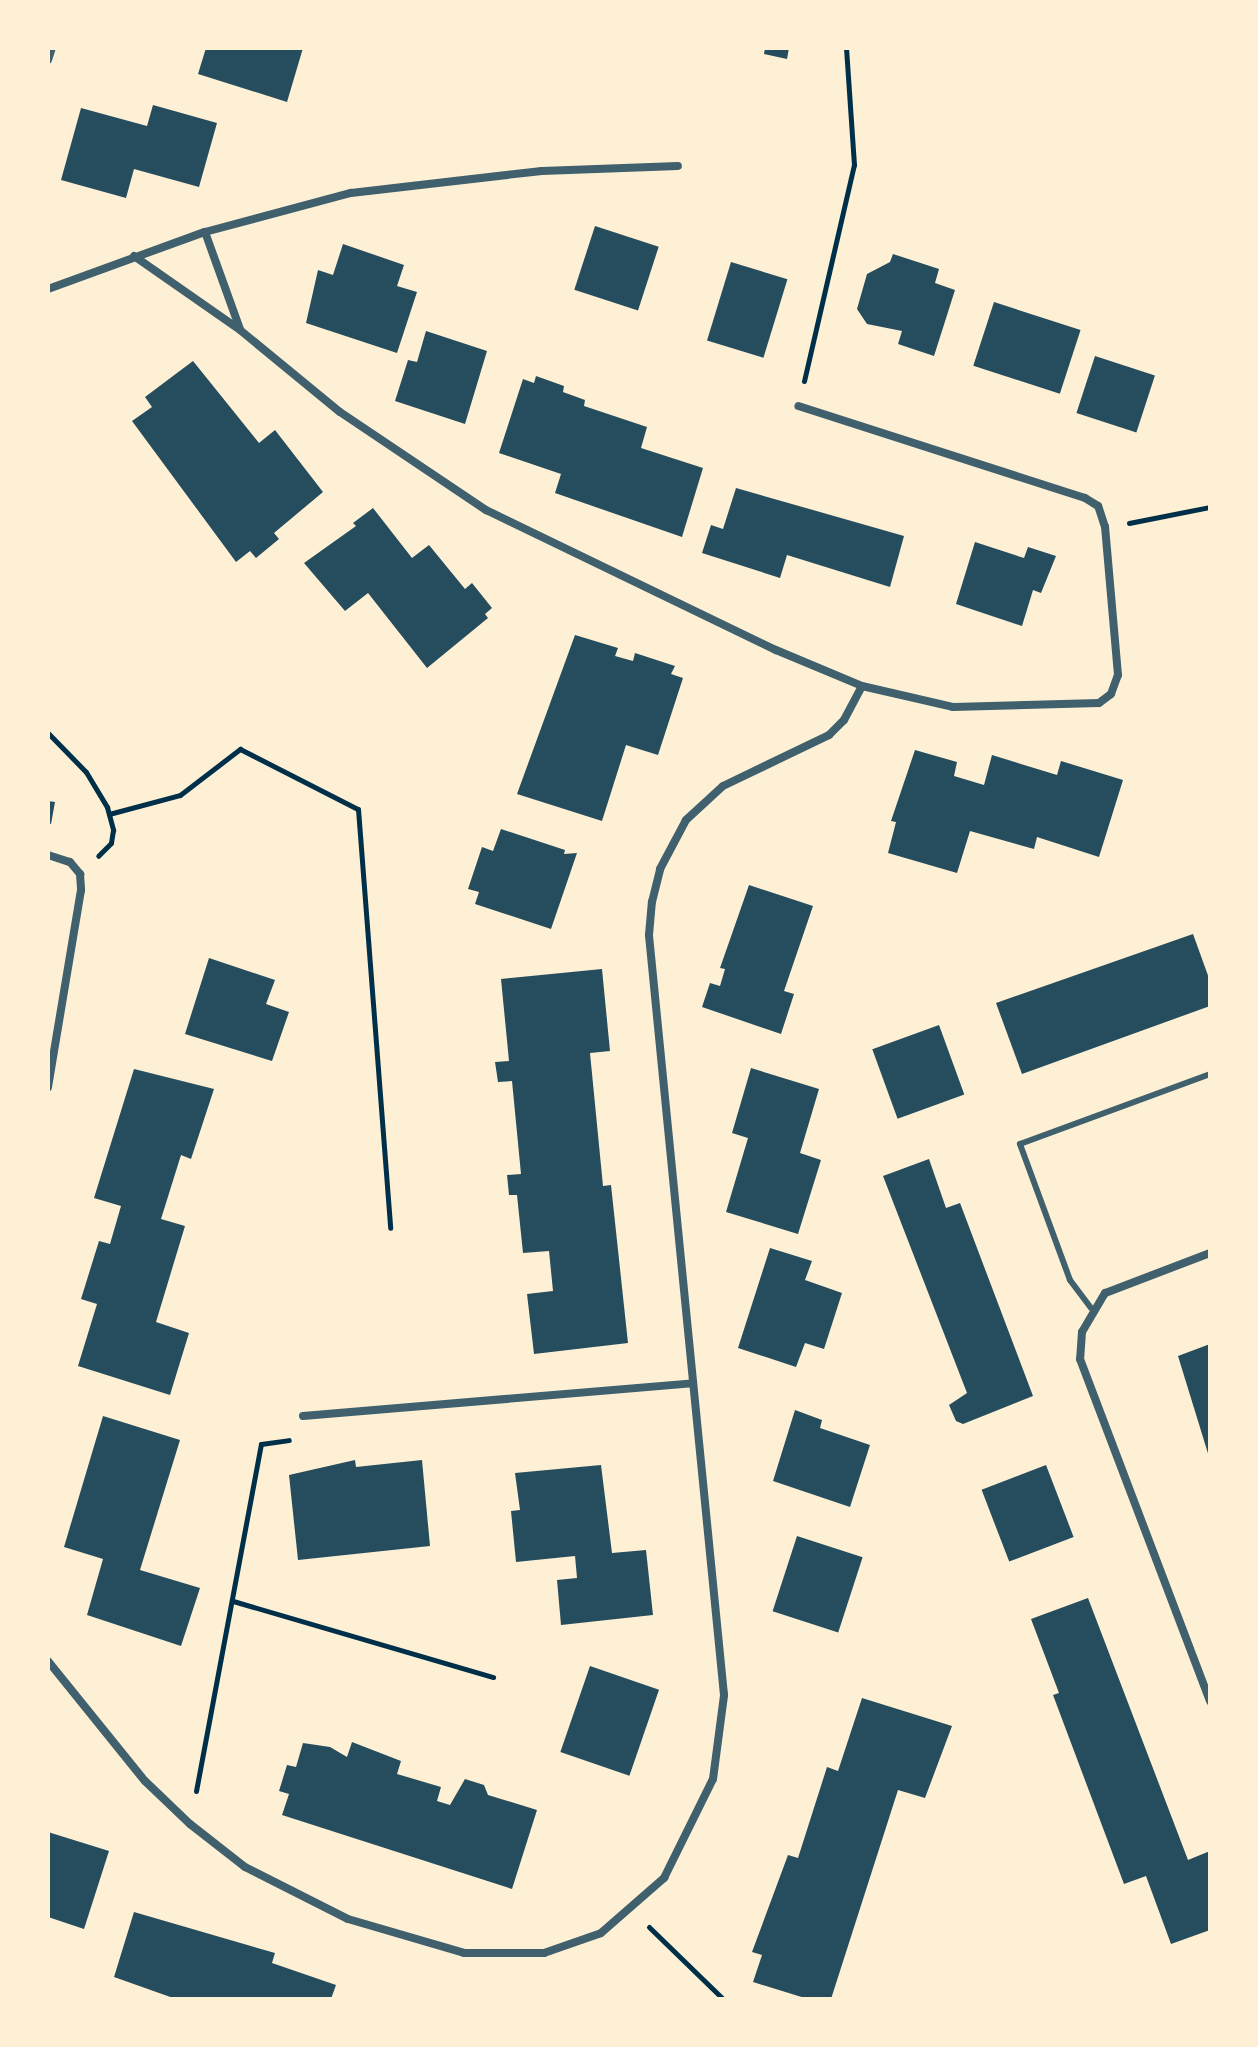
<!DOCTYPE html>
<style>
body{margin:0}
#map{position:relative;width:1258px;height:2047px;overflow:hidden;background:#fdf0d5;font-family:Merriweather,serif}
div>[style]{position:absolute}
.building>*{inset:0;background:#264d5e;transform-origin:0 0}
.path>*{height:5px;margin:-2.5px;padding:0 2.5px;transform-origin:2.5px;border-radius:2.5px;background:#003049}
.service>*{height:6px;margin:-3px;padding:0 3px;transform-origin:3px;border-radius:3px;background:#3f606c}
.minor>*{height:8px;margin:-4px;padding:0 4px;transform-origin:4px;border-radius:4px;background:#3f606c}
span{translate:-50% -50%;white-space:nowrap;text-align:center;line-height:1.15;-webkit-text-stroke:6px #fdf0d5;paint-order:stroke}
.frame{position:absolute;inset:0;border:50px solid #fdf0d5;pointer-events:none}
</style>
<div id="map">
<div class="building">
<div style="clip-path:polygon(206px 48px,303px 48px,287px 102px,198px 74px)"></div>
<div style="clip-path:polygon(765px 48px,789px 48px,787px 59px,764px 54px)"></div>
<div style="clip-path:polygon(153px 105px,217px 123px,199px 187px,134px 169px,126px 198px,61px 180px,81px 108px,147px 126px)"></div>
<div style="left:595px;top:226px;width:67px;height:67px;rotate:18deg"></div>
<div style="clip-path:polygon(343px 244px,404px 265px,397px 286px,417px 292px,397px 353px,306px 323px,318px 270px,333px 275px)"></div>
<div style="clip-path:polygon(893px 254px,939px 269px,935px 283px,955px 290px,934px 356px,898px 344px,902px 331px,867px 324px,857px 309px,867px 274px,890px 262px)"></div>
<div style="left:731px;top:262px;width:59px;height:82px;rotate:17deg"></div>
<div style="left:994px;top:302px;width:91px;height:67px;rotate:18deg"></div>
<div style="clip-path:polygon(426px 331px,487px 351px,465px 424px,395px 401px,408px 360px,417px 362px)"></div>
<div style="left:1095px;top:356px;width:63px;height:60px;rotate:18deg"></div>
<div style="clip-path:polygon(193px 361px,259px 443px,275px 430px,323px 492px,274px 533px,279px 539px,256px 558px,250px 551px,236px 562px,132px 421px,152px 407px,145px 397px)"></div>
<div style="clip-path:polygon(536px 376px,564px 386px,563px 392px,585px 400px,584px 406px,647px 427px,641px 448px,703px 468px,682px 537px,555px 493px,561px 474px,499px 453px,523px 379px,534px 383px)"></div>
<div style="clip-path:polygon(736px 488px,904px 536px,890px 587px,787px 555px,780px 578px,702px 553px,711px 525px,723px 529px)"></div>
<div style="clip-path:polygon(373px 508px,412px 558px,429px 545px,465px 589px,472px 583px,492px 608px,485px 614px,488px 618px,427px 668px,368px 593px,345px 611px,304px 563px,356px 526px,353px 523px)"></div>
<div style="clip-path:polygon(975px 542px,1024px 558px,1028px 547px,1056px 556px,1041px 593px,1033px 590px,1022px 626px,956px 604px)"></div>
<div style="clip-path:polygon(575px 635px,618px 648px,615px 656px,633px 661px,635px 653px,675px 666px,671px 674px,683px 678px,658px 755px,626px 745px,602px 821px,517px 794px)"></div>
<div style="clip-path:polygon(915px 750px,957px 762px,954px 776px,984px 785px,992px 755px,1057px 775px,1061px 761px,1123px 780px,1099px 857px,1037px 837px,1034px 849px,970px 831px,957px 873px,888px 853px,896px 822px,891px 821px)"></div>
<div style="clip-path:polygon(48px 801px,55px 802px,51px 824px,48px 823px)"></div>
<div style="clip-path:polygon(501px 829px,565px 850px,564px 854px,577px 853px,551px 929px,475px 904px,479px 892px,468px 889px,482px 847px,493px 851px)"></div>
<div style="clip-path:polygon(749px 885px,813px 906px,784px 991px,794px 994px,781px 1034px,702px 1007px,710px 983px,720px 986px,725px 969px,720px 968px)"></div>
<div style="clip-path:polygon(1193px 934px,1210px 981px,1210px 1006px,1022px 1074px,996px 1003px)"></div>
<div style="clip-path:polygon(209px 958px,275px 980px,266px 1004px,289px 1012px,272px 1061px,185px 1034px)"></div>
<div style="clip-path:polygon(602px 969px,610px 1051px,590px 1053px,603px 1186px,611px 1185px,628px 1343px,534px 1354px,527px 1294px,553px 1291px,549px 1251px,523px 1253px,517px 1195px,509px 1195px,507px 1175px,521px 1174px,512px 1081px,498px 1082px,495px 1062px,509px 1061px,501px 979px)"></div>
<div style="left:939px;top:1025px;width:74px;height:71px;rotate:70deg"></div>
<div style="clip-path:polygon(751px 1068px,819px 1089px,800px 1153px,821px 1160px,798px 1234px,726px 1212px,748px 1138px,732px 1133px)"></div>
<div style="clip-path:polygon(134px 1069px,214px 1089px,191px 1159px,181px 1155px,161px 1219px,185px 1226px,156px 1322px,189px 1333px,170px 1395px,78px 1366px,97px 1304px,81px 1299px,99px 1241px,110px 1244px,121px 1206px,94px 1198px)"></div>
<div style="clip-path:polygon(929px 1159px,946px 1208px,960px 1203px,1033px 1396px,963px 1424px,956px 1421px,949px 1405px,967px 1393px,883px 1176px)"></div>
<div style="clip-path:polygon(770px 1248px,812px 1261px,805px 1280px,842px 1293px,824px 1349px,805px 1343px,796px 1367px,738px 1348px)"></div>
<div style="clip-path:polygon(1210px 1344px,1210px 1460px,1178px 1356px)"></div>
<div style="clip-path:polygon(795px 1410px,822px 1420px,820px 1428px,870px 1445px,850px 1507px,773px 1481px)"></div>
<div style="clip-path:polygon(103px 1416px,180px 1440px,140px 1570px,200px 1588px,181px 1646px,87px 1615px,103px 1559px,64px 1547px)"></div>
<div style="clip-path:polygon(355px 1460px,356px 1467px,422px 1460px,430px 1546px,298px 1560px,289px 1475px)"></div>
<div style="clip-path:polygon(601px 1465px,612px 1553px,646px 1550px,653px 1615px,561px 1625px,557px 1580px,577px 1578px,575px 1556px,516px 1562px,511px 1511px,520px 1510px,515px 1473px)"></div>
<div style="left:1046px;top:1465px;width:77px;height:69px;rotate:69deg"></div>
<div style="left:797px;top:1536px;width:69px;height:79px;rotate:18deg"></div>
<div style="clip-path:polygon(1088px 1598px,1188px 1860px,1210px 1851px,1210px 1930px,1171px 1944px,1146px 1876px,1124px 1884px,1053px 1695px,1059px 1693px,1031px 1619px)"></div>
<div style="left:590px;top:1666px;width:73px;height:91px;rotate:19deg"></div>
<div style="clip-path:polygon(862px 1698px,952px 1726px,925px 1798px,898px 1790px,831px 1999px,808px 1999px,753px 1982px,762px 1955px,752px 1952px,788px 1855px,798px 1858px,827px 1767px,838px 1771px)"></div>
<div style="clip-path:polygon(352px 1742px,401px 1761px,397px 1774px,441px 1787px,437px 1801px,450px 1805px,465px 1779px,484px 1785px,488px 1795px,537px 1810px,512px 1889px,282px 1815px,289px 1794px,279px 1791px,287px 1765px,296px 1767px,303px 1743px,330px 1747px,347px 1757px)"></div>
<div style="clip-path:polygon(48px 1832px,109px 1851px,84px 1929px,48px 1917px)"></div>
<div style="clip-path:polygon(134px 1912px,275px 1953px,272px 1963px,336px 1985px,331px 1999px,176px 1999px,114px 1977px)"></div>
</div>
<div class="path">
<div style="left:804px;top:381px;width:222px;rotate:-77deg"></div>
<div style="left:854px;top:165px;width:117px;rotate:-93.9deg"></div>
<div style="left:1129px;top:523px;width:83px;rotate:-11.2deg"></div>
<div style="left:48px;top:733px;width:54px;rotate:45.7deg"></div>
<div style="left:86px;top:772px;width:41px;rotate:59deg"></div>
<div style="left:107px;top:807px;width:24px;rotate:75deg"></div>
<div style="left:113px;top:830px;width:13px;rotate:99deg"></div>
<div style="left:111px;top:843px;width:18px;rotate:135deg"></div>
<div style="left:109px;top:814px;width:73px;rotate:-15deg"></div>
<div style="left:180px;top:795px;width:76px;rotate:-37.5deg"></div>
<div style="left:240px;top:749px;width:132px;rotate:27deg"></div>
<div style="left:358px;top:809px;width:420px;rotate:85.6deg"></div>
<div style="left:233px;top:1601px;width:271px;rotate:16.3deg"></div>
<div style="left:196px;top:1791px;width:353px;rotate:-79.4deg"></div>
<div style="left:261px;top:1444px;width:28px;rotate:-8deg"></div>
<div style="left:649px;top:1927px;width:103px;rotate:44.2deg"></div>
</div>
<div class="service">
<div style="left:1091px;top:1308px;width:35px;rotate:-127deg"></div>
<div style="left:1070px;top:1280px;width:145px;rotate:-110.2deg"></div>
<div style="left:1020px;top:1144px;width:202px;rotate:-20.2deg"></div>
</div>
<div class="minor">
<div style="left:48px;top:60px;width:13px;rotate:-72deg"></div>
<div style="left:205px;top:232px;width:103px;rotate:70.2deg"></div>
<div style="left:134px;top:256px;width:129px;rotate:34.9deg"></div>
<div style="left:240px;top:330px;width:129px;rotate:39.4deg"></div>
<div style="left:340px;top:412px;width:176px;rotate:33.9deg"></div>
<div style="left:486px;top:510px;width:322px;rotate:25.8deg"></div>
<div style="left:776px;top:650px;width:93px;rotate:22.7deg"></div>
<div style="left:862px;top:686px;width:93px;rotate:13deg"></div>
<div style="left:953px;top:707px;width:146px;rotate:-1.6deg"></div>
<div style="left:1099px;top:703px;width:15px;rotate:-37deg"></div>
<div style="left:1111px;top:694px;width:20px;rotate:-70deg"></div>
<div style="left:1118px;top:675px;width:149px;rotate:-95deg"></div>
<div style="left:1105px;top:527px;width:22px;rotate:-108deg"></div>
<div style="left:1098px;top:506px;width:15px;rotate:-148deg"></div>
<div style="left:1085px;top:498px;width:301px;rotate:-162.2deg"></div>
<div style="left:48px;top:289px;width:167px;rotate:-20deg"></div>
<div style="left:205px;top:232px;width:151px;rotate:-15deg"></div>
<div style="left:351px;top:193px;width:192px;rotate:-6.6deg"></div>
<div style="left:542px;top:171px;width:136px;rotate:-2.1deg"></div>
<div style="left:48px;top:855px;width:23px;rotate:18deg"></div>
<div style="left:70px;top:862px;width:16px;rotate:50deg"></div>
<div style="left:80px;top:874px;width:16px;rotate:86deg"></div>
<div style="left:81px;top:890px;width:200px;rotate:99.5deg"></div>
<div style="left:1210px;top:1253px;width:112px;rotate:159.1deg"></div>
<div style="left:1105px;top:1293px;width:45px;rotate:120.5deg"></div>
<div style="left:1082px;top:1332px;width:27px;rotate:94deg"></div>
<div style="left:1080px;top:1359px;width:366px;rotate:69.2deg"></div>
<div style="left:303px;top:1416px;width:390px;rotate:-4.8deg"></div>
<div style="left:48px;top:1661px;width:154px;rotate:51.1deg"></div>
<div style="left:145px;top:1781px;width:62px;rotate:43.7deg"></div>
<div style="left:190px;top:1824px;width:70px;rotate:38deg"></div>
<div style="left:245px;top:1867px;width:115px;rotate:26.8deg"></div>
<div style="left:348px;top:1919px;width:121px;rotate:16.3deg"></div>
<div style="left:464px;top:1953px;width:80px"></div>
<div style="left:544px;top:1953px;width:60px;rotate:-19.3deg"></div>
<div style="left:601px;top:1933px;width:84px;rotate:-41.1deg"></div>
<div style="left:664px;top:1878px;width:110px;rotate:-63.7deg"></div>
<div style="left:713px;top:1779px;width:85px;rotate:-82.5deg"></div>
<div style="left:724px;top:1695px;width:764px;rotate:-95.64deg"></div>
<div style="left:649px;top:935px;width:33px;rotate:-85deg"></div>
<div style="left:652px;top:902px;width:34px;rotate:-76deg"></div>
<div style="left:660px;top:869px;width:55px;rotate:-62deg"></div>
<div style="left:686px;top:820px;width:50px;rotate:-42.6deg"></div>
<div style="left:723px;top:786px;width:118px;rotate:-25.7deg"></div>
<div style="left:829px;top:735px;width:21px;rotate:-45deg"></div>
<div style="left:844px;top:720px;width:38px;rotate:-62deg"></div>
</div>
<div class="frame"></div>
</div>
